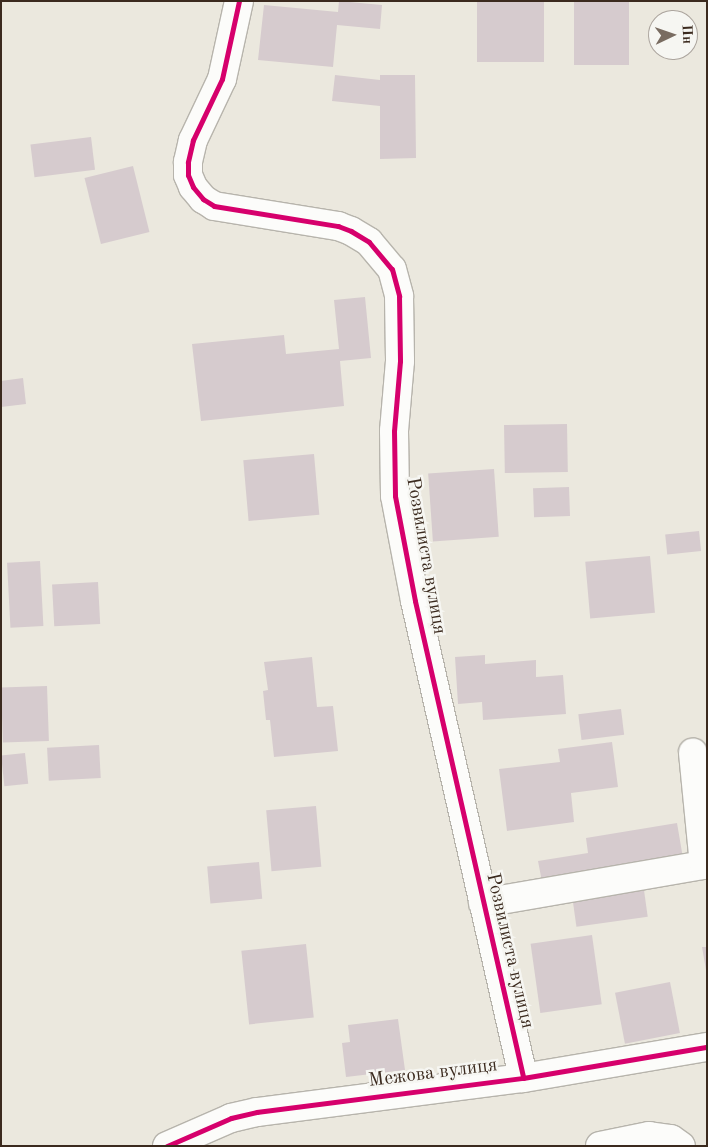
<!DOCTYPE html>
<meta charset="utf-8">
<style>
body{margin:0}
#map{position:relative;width:708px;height:1147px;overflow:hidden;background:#ebe8de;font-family:"Old Standard TT",serif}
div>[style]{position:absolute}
.building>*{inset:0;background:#d6cbce;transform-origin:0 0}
.roads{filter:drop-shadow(1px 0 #b7b4ac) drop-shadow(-1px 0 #b7b4ac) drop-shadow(0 1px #b7b4ac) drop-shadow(0 -1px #b7b4ac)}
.minor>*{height:28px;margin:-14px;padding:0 14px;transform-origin:14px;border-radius:14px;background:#fcfcfa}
.cycleway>*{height:5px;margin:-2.5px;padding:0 2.5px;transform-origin:2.5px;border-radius:2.5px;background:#d6006c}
span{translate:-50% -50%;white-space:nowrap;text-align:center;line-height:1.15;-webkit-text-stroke:5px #f6f6f2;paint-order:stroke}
.street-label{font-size:19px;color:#3b2a1e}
.frame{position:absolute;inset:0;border:2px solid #3b2a1e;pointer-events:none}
.north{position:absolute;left:648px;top:10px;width:50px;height:50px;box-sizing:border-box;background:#f6f6f2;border:1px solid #aba49d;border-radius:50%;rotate:87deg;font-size:14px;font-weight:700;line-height:20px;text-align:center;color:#3b2a1e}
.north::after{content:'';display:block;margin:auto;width:18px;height:22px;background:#796c61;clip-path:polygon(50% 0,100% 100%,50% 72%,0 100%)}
</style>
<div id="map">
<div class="building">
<div style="clip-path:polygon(339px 1px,382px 5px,380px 29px,337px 25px,333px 67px,258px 60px,264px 5px,338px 12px)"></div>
<div style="left:477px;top:1px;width:67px;height:61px"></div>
<div style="left:574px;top:1px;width:55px;height:64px"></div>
<div style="clip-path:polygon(335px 75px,380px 80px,380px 75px,415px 75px,416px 158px,380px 159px,380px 106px,332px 101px)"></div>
<div style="left:91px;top:137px;width:33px;height:61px;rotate:83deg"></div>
<div style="left:133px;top:166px;width:68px;height:50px;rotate:76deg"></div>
<div style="clip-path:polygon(365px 297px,371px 358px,340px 361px,344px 406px,201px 421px,192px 344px,284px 335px,286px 354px,339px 349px,334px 300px)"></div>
<div style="clip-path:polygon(23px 378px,26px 404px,1px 407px,1px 381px)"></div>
<div style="left:567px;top:424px;width:48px;height:63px;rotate:89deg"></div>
<div style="left:314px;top:454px;width:61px;height:71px;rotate:85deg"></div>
<div style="left:494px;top:469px;width:68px;height:66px;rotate:86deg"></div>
<div style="left:569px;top:487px;width:29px;height:36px;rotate:88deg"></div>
<div style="left:699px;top:531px;width:20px;height:34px;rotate:84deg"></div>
<div style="left:650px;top:556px;width:57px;height:65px;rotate:85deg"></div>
<div style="left:40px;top:561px;width:65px;height:33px;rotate:87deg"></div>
<div style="left:98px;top:582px;width:42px;height:46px;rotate:87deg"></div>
<div style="clip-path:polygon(485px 655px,485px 664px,536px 660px,536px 677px,563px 675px,566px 714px,483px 720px,482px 702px,458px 704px,455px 657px)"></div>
<div style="clip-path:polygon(312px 657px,317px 707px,333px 706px,338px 751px,274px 757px,270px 720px,266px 720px,263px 691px,268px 690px,264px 662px)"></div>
<div style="left:47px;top:686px;width:55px;height:46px;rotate:88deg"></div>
<div style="left:621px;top:709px;width:26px;height:43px;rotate:83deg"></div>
<div style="clip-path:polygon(612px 742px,618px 787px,571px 793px,574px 822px,507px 831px,499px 769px,560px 762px,558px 749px)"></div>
<div style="left:99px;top:745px;width:33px;height:52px;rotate:87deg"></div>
<div style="left:25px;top:753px;width:31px;height:24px;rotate:84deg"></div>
<div style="left:316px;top:806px;width:61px;height:50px;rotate:85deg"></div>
<div style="clip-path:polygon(677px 823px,684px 864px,543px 887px,538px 861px,588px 853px,586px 838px)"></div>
<div style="left:259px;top:862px;width:37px;height:52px;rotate:85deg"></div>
<div style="left:643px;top:883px;width:34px;height:72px;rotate:82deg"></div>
<div style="left:592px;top:935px;width:70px;height:62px;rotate:82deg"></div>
<div style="left:306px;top:944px;width:74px;height:65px;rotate:84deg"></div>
<div style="clip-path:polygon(702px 947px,707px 947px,707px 970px,706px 970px)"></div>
<div style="left:670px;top:982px;width:52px;height:56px;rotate:79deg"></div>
<div style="clip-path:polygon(398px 1019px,405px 1070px,346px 1077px,342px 1043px,350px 1042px,348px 1025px)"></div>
</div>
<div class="roads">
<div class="minor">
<div style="left:239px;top:1px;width:80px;rotate:102.3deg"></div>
<div style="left:222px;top:79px;width:68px;rotate:115.4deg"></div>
<div style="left:193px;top:140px;width:23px;rotate:103deg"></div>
<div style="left:188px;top:162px;width:13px;rotate:90deg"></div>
<div style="left:188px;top:175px;width:13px;rotate:67deg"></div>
<div style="left:193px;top:187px;width:16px;rotate:50deg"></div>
<div style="left:203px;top:199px;width:13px;rotate:32deg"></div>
<div style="left:214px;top:206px;width:126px;rotate:9.2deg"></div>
<div style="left:338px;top:226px;width:14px;rotate:21deg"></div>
<div style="left:351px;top:231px;width:21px;rotate:31deg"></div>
<div style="left:369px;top:242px;width:35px;rotate:50deg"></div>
<div style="left:392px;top:269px;width:28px;rotate:75deg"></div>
<div style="left:399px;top:296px;width:65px;rotate:89.1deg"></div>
<div style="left:400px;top:361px;width:70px;rotate:94.9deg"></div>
<div style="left:394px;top:431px;width:65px;rotate:89.1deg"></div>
<div style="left:395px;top:496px;width:107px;rotate:79.2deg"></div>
<div style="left:415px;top:601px;width:489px;rotate:77.2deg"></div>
<div style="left:483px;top:903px;width:224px;rotate:-9.8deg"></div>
<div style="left:704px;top:865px;width:113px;rotate:-95.6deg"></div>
<div style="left:167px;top:1146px;width:70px;rotate:-23.6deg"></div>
<div style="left:231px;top:1118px;width:27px;rotate:-13deg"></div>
<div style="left:257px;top:1112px;width:268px;rotate:-7.3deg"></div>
<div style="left:523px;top:1078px;width:187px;rotate:-9.6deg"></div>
<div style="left:600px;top:1146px;width:50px;rotate:-11.5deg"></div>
<div style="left:649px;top:1136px;width:22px;rotate:8deg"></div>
<div style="left:671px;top:1139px;width:12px;rotate:35deg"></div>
</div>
</div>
<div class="cycleway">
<div style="left:239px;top:1px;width:80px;rotate:102.3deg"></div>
<div style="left:222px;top:79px;width:68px;rotate:115.4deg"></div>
<div style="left:193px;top:140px;width:23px;rotate:103deg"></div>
<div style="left:188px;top:162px;width:13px;rotate:90deg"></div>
<div style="left:188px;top:175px;width:13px;rotate:67deg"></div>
<div style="left:193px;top:187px;width:16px;rotate:50deg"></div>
<div style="left:203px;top:199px;width:13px;rotate:32deg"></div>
<div style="left:214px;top:206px;width:126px;rotate:9.2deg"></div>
<div style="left:338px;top:226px;width:14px;rotate:21deg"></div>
<div style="left:351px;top:231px;width:21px;rotate:31deg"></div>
<div style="left:369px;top:242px;width:35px;rotate:50deg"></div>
<div style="left:392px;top:269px;width:28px;rotate:75deg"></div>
<div style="left:399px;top:296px;width:65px;rotate:89.1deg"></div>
<div style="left:400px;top:361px;width:70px;rotate:94.9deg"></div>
<div style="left:394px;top:431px;width:65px;rotate:89.1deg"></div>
<div style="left:395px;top:496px;width:107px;rotate:79.2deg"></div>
<div style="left:415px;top:601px;width:489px;rotate:77.2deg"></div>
<div style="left:167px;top:1146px;width:70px;rotate:-23.6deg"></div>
<div style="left:231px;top:1118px;width:27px;rotate:-13deg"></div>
<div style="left:257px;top:1112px;width:268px;rotate:-7.3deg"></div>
<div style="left:523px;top:1078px;width:187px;rotate:-9.6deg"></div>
</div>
<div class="street-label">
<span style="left:425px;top:556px;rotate:80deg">Розвилиста вулиця</span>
<span style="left:509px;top:951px;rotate:77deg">Розвилиста вулиця</span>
<span style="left:433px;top:1074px;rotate:-7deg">Межова вулиця</span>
</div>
<div class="frame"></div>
<div class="north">Пн</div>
</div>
